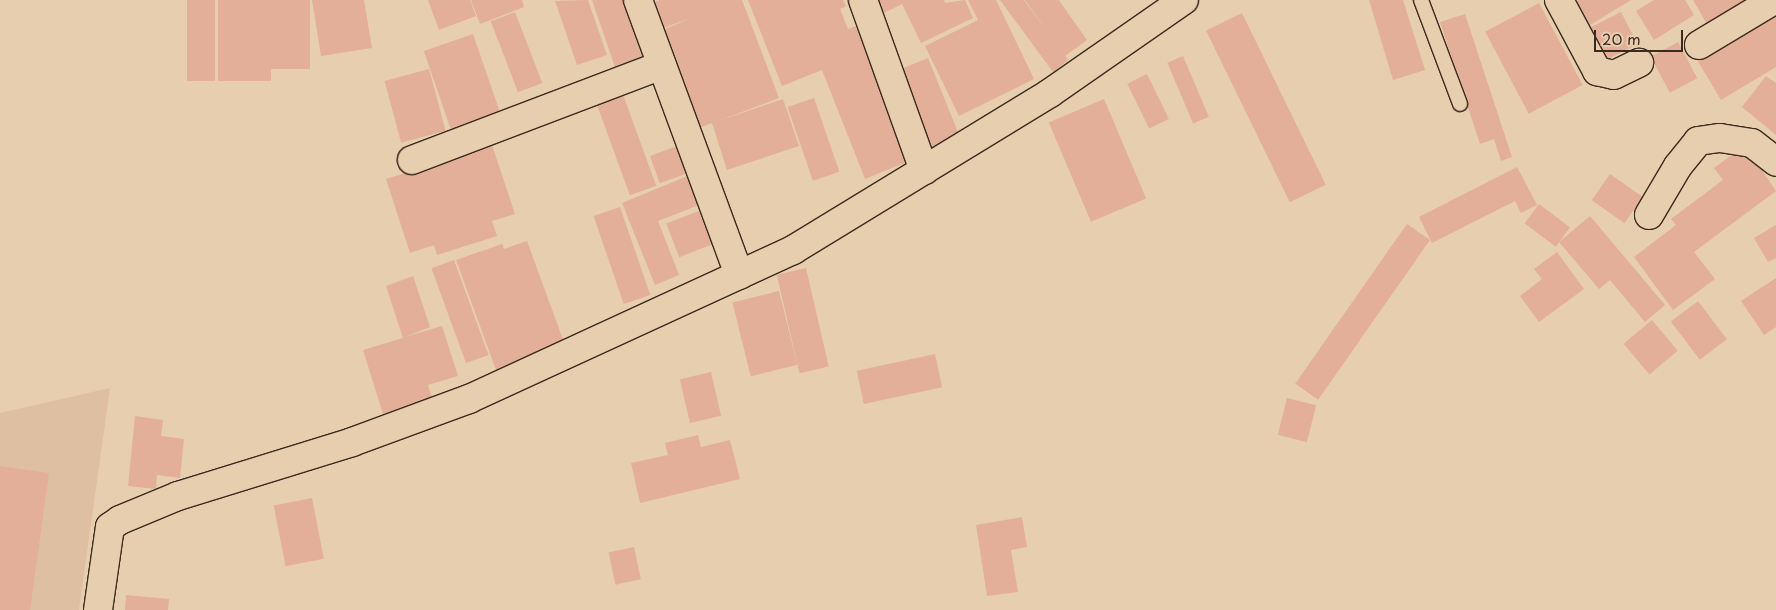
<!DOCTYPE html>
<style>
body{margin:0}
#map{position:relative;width:1776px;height:610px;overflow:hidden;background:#e7ceaf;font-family:"Playpen Sans",sans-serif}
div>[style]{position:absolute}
.built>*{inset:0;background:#dfbfa2}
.building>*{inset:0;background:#e3af98;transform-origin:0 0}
.roads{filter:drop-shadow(1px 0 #3b2a1e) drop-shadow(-1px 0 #3b2a1e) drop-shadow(0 1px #3b2a1e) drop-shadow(0 -1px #3b2a1e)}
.service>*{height:14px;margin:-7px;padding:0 7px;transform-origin:7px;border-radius:7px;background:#e7ceaf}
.minor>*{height:28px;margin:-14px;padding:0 14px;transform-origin:14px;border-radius:14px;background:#e7ceaf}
span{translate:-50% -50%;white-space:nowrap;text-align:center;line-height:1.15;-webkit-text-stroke:5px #e7ceaf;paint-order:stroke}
.scale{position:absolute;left:1594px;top:30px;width:89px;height:22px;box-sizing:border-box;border:2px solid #3b2a1e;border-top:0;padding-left:6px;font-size:15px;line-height:18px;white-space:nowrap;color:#3b2a1e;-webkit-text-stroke:4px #e7ceaf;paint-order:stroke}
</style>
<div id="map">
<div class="built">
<div style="clip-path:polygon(110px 388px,79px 610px,0 610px,0 413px)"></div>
</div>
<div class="building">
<div style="left:187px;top:0;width:28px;height:81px"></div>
<div style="left:218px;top:0;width:53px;height:81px"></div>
<div style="left:271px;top:0;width:39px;height:69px"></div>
<div style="clip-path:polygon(312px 0,364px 0,372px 48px,321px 56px)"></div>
<div style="clip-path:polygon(428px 0,470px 0,476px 16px,439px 30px)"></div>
<div style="clip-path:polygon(471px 0,522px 0,524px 7px,480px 24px)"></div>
<div style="clip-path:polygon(588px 0,607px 55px,577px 65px,555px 1px)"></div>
<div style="clip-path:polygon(592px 0,625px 0,645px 57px,615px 67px)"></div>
<div style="clip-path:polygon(660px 0,742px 0,779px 98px,718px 121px,783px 99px,799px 146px,727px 170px,712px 123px,699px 128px,663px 30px,691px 18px,655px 31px,646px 5px)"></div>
<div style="clip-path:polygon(748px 0,843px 0,846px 6px,840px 9px,848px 29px,856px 26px,909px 161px,865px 179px,822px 70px,782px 86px)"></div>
<div style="clip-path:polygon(878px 0,944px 0,945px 3px,965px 0,973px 18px,921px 43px,902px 4px,884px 13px)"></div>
<div style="clip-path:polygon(968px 0,996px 0,1034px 79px,959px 116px,925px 46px,978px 20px)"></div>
<div style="clip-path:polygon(1000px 0,1024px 0,1048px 33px,1025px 0,1059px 0,1087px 40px,1065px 56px,1068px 60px,1053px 72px)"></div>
<div style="clip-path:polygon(1369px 0,1403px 0,1425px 70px,1393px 80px)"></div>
<div style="clip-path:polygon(1579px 0,1631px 0,1585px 28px,1571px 5px)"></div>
<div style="clip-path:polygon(1654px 0,1685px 0,1694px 15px,1654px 40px,1636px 11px)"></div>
<div style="clip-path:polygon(1693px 0,1752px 0,1708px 26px)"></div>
<div style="left:1539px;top:3px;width:93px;height:61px;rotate:62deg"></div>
<div style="left:515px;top:12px;width:76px;height:26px;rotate:69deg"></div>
<div style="left:1621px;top:12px;width:36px;height:36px;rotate:63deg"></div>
<div style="clip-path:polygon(1776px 12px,1776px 67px,1721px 100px,1697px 60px)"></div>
<div style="left:1242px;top:13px;width:191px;height:40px;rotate:64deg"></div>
<div style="clip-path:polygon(1465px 14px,1512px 157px,1501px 161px,1494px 139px,1480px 144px,1440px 22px)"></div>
<div style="left:473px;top:34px;width:87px;height:52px;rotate:71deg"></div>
<div style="left:1678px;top:42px;width:41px;height:31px;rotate:62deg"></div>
<div style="left:1183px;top:56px;width:66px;height:17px;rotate:67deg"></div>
<div style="left:928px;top:58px;width:86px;height:32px;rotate:68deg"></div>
<div style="left:429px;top:69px;width:64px;height:46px;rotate:75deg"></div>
<div style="left:1147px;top:74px;width:50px;height:22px;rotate:64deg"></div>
<div style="clip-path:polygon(1766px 76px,1776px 83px,1776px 135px,1742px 107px)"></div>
<div style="left:621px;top:89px;width:103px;height:28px;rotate:70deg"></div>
<div style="left:814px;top:98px;width:78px;height:28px;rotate:71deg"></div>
<div style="left:1104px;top:99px;width:108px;height:60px;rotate:67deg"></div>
<div style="clip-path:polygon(492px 145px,515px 214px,492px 221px,497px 236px,437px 255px,434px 245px,410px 253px,386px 179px)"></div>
<div style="left:680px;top:145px;width:29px;height:32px;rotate:70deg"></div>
<div style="clip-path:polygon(1745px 145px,1776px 191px,1694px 252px,1715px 279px,1673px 310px,1634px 257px,1676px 225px,1671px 219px,1723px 180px,1714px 168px)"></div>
<div style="clip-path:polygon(1517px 167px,1537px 205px,1521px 213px,1515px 201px,1432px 243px,1419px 217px)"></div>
<div style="left:1610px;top:174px;width:40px;height:32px;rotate:35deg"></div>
<div style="clip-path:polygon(690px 175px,702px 204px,658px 221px,679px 275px,655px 285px,622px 203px)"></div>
<div style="left:1539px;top:204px;width:39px;height:24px;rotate:37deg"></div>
<div style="left:620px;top:207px;width:93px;height:28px;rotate:71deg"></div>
<div style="left:699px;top:211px;width:36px;height:35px;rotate:69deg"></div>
<div style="clip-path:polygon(1590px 216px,1665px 305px,1645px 322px,1610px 280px,1599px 289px,1559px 242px)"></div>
<div style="left:1407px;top:224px;width:28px;height:195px;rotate:35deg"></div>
<div style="clip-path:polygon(1776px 225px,1776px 258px,1768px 262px,1754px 238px)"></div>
<div style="clip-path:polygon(527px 241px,565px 345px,496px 370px,456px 260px,502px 244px,504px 249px)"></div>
<div style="clip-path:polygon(1557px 252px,1584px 289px,1539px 322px,1520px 296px,1542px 279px,1534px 269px)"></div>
<div style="left:454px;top:260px;width:101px;height:24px;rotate:70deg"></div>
<div style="left:806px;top:268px;width:101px;height:30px;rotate:77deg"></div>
<div style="clip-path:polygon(413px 276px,430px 327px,405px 337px,442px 326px,458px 376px,428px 385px,432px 399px,383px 414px,363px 350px,403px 338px,386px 286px)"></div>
<div style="clip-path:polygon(1776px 278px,1776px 327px,1764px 335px,1741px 301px)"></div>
<div style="left:779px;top:291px;width:76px;height:48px;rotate:76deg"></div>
<div style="left:1698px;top:301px;width:48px;height:34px;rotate:53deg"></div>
<div style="left:1652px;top:320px;width:40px;height:37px;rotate:50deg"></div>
<div style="left:935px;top:354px;width:34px;height:80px;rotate:78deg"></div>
<div style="left:711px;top:372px;width:45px;height:32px;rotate:77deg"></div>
<div style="left:1287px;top:398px;width:30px;height:38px;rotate:14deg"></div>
<div style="clip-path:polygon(135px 416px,163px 420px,161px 436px,184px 439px,180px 478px,157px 475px,156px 489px,128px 486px)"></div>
<div style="clip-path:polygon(698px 435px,701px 447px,730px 440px,740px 479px,640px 503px,631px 463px,668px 455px,665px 443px)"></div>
<div style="clip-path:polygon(0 466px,49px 473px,30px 610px,0 610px)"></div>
<div style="left:312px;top:498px;width:62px;height:39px;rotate:79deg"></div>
<div style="clip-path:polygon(1022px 517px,1027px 547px,1011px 550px,1018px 592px,987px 596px,976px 525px)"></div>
<div style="left:634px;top:547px;width:33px;height:26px;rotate:78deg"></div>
<div style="clip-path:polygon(126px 595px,169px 599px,168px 610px,125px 610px)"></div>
</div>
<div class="roads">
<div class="service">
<div style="left:1421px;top:0;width:111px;rotate:69.4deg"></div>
</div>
<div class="minor">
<div style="left:638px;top:0;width:293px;rotate:69.8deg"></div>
<div style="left:863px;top:0;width:181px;rotate:70.3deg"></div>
<div style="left:1559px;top:0;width:81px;rotate:61.8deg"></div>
<div style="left:1597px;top:71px;width:17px;rotate:13deg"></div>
<div style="left:1614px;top:75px;width:28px;rotate:-26deg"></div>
<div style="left:1699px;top:45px;width:87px;rotate:-31deg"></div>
<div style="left:412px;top:160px;width:267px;rotate:-20.8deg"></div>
<div style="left:1649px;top:215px;width:57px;rotate:-59.4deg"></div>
<div style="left:1678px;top:166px;width:32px;rotate:-51deg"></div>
<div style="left:1698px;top:141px;width:22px;rotate:-8deg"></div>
<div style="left:1720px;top:138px;width:32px;rotate:9deg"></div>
<div style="left:1752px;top:143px;width:31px;rotate:38deg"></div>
<div style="left:98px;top:610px;width:84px;rotate:-81.8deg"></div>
<div style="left:110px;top:527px;width:12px;rotate:-35deg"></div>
<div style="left:120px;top:520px;width:63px;rotate:-22.5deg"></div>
<div style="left:178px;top:496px;width:182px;rotate:-17.2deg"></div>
<div style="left:352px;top:442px;width:125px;rotate:-20.2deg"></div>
<div style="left:469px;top:399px;width:357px;rotate:-24.7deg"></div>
<div style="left:793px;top:250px;width:301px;rotate:-31.4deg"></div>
<div style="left:1050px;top:93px;width:163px;rotate:-34.8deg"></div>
</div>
</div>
<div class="scale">20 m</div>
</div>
